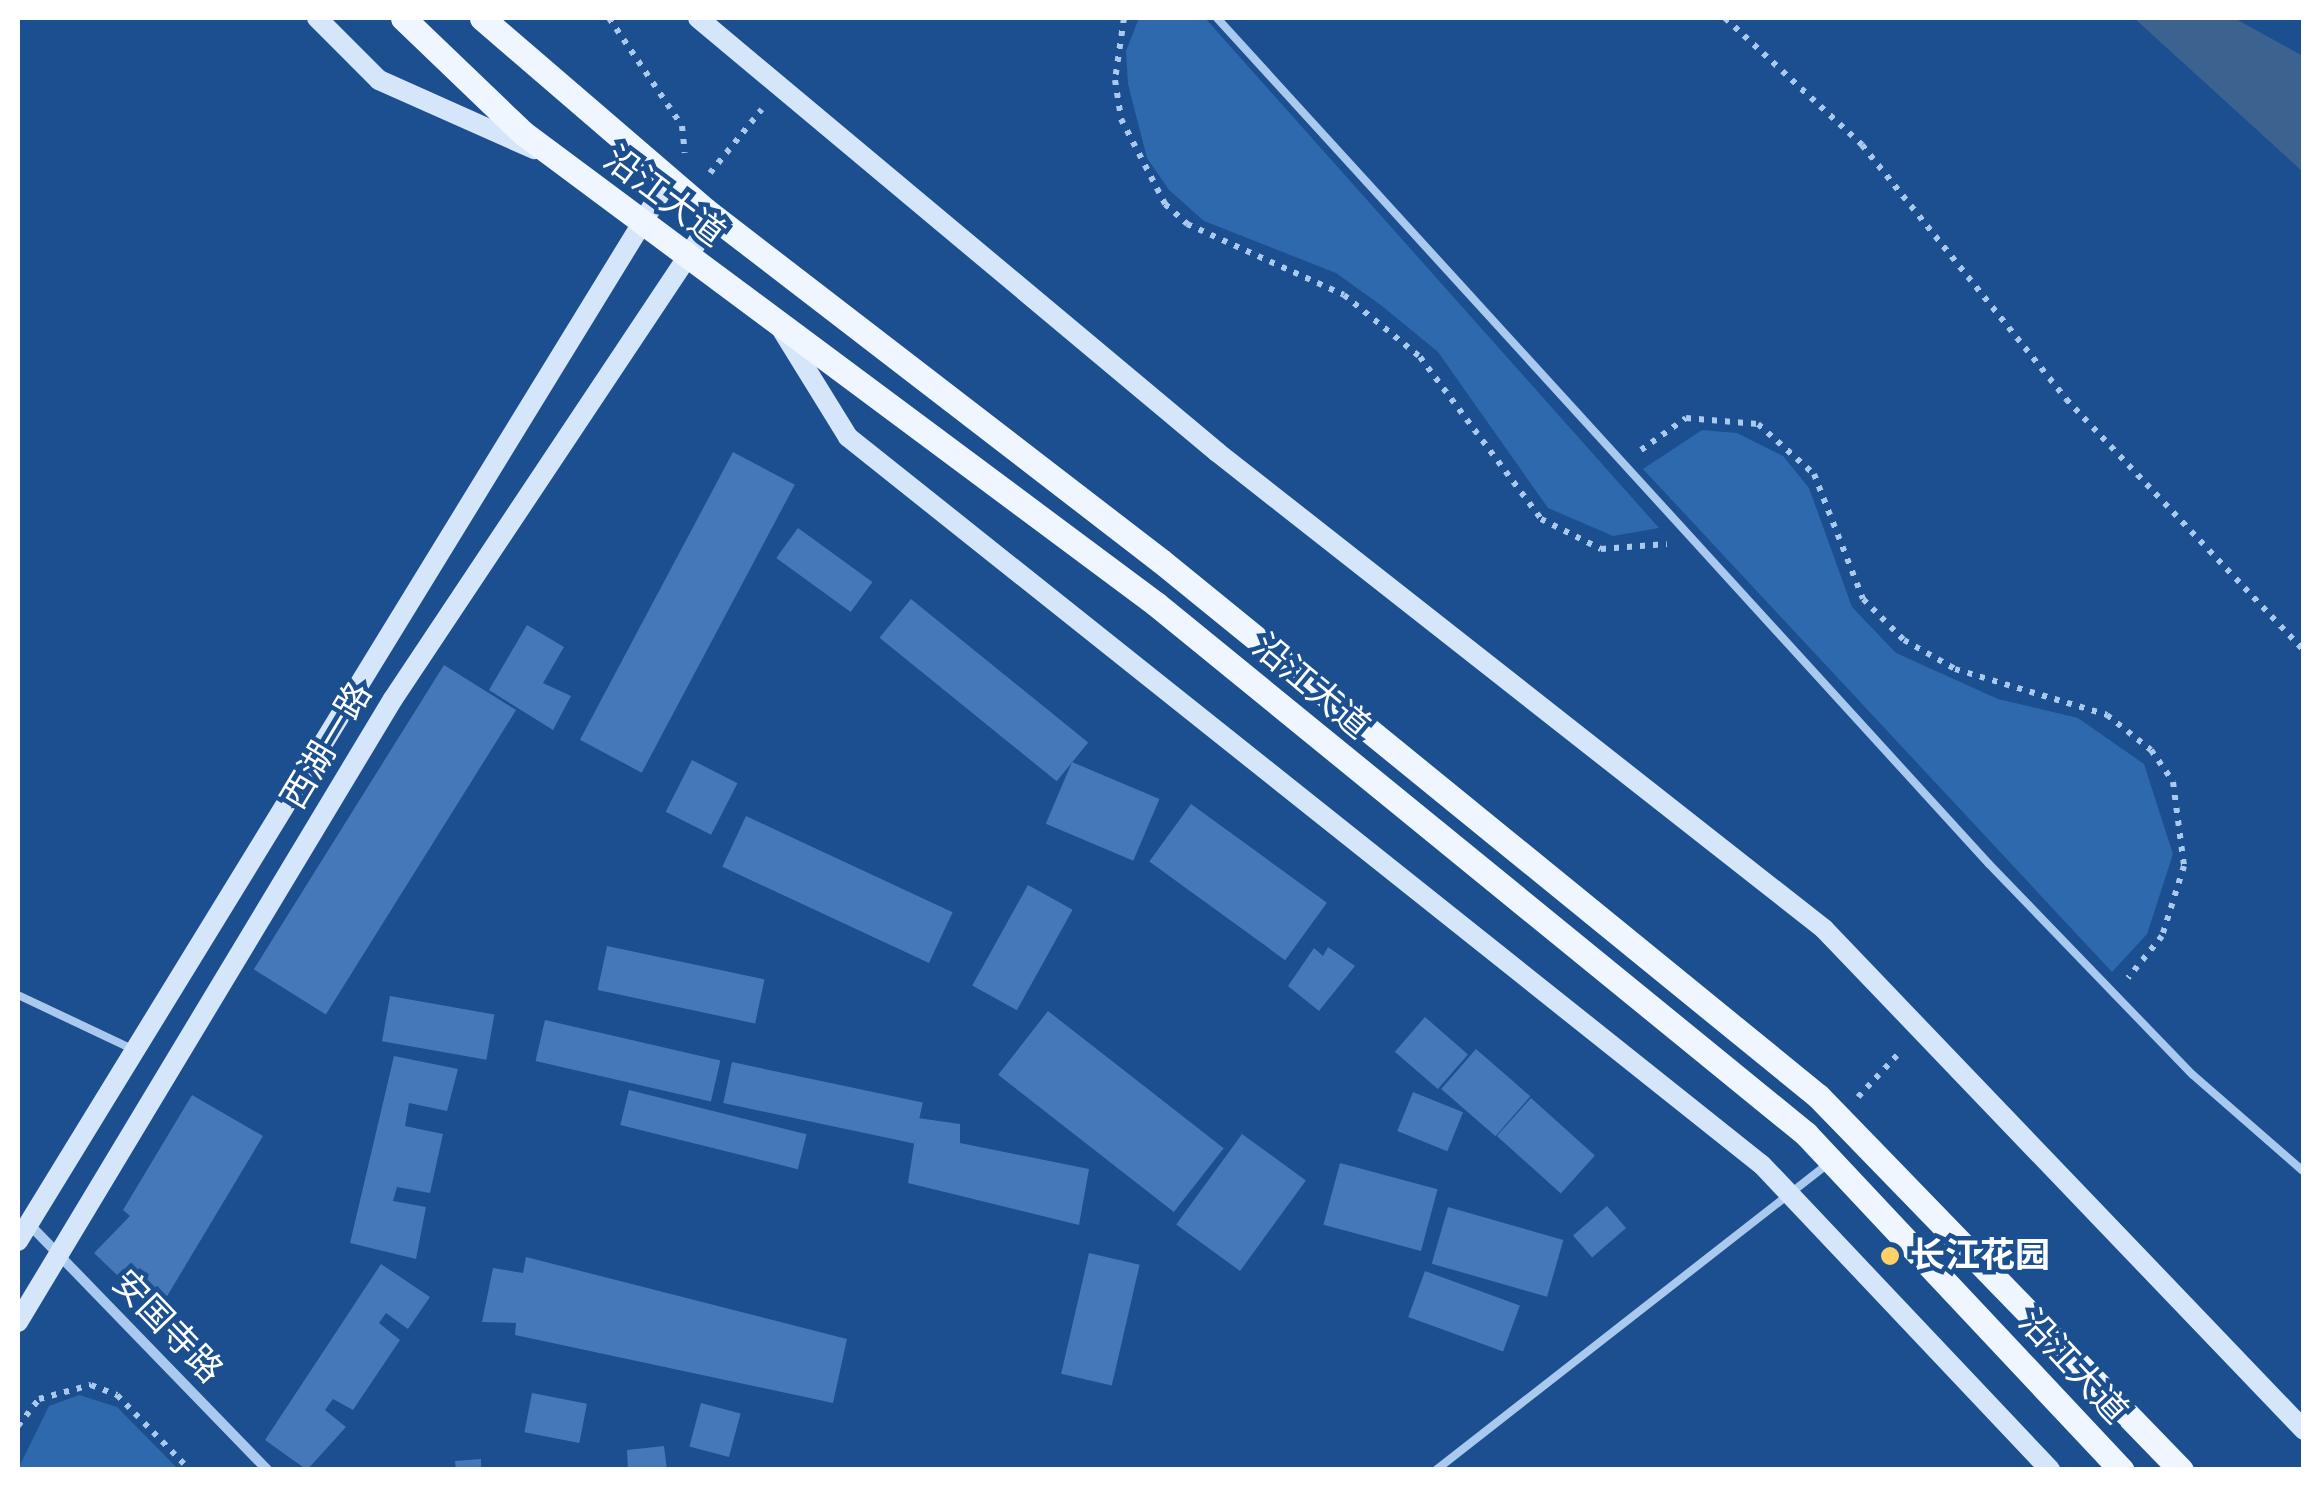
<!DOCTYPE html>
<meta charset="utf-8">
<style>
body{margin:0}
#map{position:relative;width:2321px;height:1487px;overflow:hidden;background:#1b4f8f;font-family:Karla,"Noto Sans SC",sans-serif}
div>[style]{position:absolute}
.green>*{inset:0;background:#2e69ad}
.water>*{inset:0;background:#3c6290}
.building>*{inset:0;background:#4478b7;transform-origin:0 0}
.path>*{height:6px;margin-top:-3px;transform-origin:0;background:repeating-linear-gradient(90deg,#a9c9ee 0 5px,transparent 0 13px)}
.lane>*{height:8px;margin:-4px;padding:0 4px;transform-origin:4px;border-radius:4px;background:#a9c9ee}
.street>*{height:10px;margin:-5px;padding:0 5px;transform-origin:5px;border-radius:5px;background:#a9c9ee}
.secondary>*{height:20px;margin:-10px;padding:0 10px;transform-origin:10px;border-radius:10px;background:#d6e6fa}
.primary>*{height:25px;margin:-12.5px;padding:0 12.5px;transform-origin:12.5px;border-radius:12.5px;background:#f0f6ff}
.dots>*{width:28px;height:28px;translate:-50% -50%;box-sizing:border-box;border:5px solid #1b4f8f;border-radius:50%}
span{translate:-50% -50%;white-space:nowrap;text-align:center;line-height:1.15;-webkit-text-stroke:9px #1b4f8f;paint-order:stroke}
.street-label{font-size:35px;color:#fff}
.poi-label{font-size:35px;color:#fff;font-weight:700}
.left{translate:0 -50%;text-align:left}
.frame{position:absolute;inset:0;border:20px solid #fff;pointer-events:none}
</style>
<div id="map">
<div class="green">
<div style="clip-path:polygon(1139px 18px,1205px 18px,1659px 528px,1613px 536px,1548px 508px,1438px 352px,1382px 306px,1336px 273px,1204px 221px,1169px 190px,1147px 158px,1128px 84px,1126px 51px)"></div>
<div style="clip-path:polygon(1702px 430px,1737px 433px,1783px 456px,1809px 488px,1852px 607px,1896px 653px,1998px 699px,2078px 718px,2144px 764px,2173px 854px,2147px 934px,2112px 972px,1643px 469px)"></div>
<div style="clip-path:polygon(79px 1395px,117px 1407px,178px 1469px,18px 1469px,49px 1406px)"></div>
</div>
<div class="water">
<div style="clip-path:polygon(2134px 18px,2234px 18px,2303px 56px,2303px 172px)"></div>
</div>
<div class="building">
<div style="left:733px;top:452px;width:70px;height:326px;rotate:28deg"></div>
<div style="left:798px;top:528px;width:92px;height:37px;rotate:36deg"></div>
<div style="left:911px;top:599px;width:228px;height:50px;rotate:39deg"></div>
<div style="clip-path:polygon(527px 625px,564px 647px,543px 683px,571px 696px,553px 730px,489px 690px)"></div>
<div style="left:444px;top:665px;width:85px;height:359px;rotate:32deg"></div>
<div style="left:692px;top:760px;width:51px;height:58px;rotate:27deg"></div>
<div style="left:1072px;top:762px;width:95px;height:67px;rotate:23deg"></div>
<div style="left:1191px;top:804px;width:168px;height:71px;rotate:36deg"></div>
<div style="left:746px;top:816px;width:228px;height:56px;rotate:25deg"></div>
<div style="left:1028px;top:885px;width:51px;height:115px;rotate:29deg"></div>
<div style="left:607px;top:946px;width:161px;height:45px;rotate:12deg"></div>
<div style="clip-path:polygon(1328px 947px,1355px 966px,1319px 1011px,1288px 986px,1314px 948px,1323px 956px)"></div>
<div style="left:390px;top:996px;width:106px;height:46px;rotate:10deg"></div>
<div style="left:1048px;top:1011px;width:223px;height:81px;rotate:38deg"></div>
<div style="left:1425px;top:1017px;width:57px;height:46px;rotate:41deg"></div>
<div style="left:545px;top:1020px;width:180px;height:42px;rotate:13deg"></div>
<div style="left:1476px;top:1049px;width:72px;height:53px;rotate:41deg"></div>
<div style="clip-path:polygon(394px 1056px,458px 1069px,447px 1111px,409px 1103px,405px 1126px,443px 1134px,430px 1193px,397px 1187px,393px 1201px,426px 1207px,416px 1259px,350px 1243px)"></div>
<div style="left:732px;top:1062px;width:195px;height:42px;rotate:12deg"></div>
<div style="left:629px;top:1090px;width:183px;height:36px;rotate:14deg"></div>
<div style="left:1413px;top:1092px;width:54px;height:42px;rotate:22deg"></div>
<div style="clip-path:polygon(192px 1095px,263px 1136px,157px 1313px,94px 1253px,130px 1216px,123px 1210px)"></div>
<div style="left:1531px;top:1098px;width:86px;height:51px;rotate:42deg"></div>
<div style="clip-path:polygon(918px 1118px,960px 1124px,960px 1143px,1089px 1169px,1079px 1225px,908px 1183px)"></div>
<div style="left:1242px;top:1134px;width:79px;height:112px;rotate:36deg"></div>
<div style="left:1340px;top:1163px;width:101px;height:64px;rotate:15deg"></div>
<div style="left:1607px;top:1206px;width:29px;height:45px;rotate:49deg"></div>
<div style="left:1448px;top:1207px;width:120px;height:59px;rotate:16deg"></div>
<div style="left:1089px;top:1253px;width:52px;height:124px;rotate:13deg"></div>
<div style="clip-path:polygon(526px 1257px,847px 1339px,833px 1403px,515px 1335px,516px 1323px,482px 1322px,493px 1268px,523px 1273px)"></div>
<div style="clip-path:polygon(381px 1264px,430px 1297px,408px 1329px,386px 1313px,379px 1323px,400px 1340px,353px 1410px,333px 1399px,325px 1410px,346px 1427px,307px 1470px,265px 1440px)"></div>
<div style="left:1425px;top:1271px;width:101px;height:49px;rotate:20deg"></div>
<div style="left:532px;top:1393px;width:56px;height:40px;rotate:11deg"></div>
<div style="left:701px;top:1403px;width:41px;height:45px;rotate:15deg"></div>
<div style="clip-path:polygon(664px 1446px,667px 1470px,628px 1470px,627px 1450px)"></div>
<div style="clip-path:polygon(481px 1459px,481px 1470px,456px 1470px,455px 1461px)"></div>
</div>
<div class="path">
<div style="left:609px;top:18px;width:130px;rotate:55.9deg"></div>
<div style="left:682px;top:126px;width:27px;rotate:84deg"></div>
<div style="left:1124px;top:18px;width:63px;rotate:98.3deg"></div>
<div style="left:1115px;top:80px;width:39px;rotate:81deg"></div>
<div style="left:1121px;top:119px;width:96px;rotate:62.6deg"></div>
<div style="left:1165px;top:204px;width:30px;rotate:42deg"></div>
<div style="left:1187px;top:224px;width:172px;rotate:24.3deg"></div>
<div style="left:1344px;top:295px;width:98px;rotate:39.2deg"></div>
<div style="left:1420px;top:357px;width:202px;rotate:53.2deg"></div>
<div style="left:1541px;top:519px;width:67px;rotate:26.6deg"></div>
<div style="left:1601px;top:549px;width:66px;rotate:-4.3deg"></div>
<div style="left:1725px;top:18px;width:187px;rotate:42.8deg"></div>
<div style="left:1862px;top:145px;width:326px;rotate:51.2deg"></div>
<div style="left:2066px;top:399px;width:347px;rotate:46.6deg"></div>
<div style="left:710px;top:173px;width:82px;rotate:-50.9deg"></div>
<div style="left:1641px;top:450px;width:55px;rotate:-35.4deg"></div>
<div style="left:1686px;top:418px;width:72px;rotate:4.8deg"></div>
<div style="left:1758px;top:424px;width:75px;rotate:41.8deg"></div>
<div style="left:1814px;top:474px;width:134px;rotate:68.6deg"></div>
<div style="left:1863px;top:599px;width:58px;rotate:45deg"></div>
<div style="left:1904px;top:640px;width:59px;rotate:29.6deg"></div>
<div style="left:1955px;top:669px;width:159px;rotate:16.8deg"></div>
<div style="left:2107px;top:715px;width:56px;rotate:38.5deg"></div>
<div style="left:2151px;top:750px;width:39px;rotate:55deg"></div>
<div style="left:2173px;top:782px;width:85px;rotate:82.5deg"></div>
<div style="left:2184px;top:866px;width:73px;rotate:107.4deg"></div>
<div style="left:2162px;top:936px;width:54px;rotate:129deg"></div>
<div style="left:1858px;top:1097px;width:63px;rotate:-46.9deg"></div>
<div style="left:18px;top:1426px;width:34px;rotate:-52deg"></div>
<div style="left:39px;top:1399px;width:54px;rotate:-15.1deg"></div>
<div style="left:91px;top:1385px;width:28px;rotate:21deg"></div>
<div style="left:117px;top:1395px;width:105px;rotate:45.8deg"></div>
</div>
<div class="lane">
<div style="left:1217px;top:18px;width:1145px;rotate:47.62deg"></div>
<div style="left:1989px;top:864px;width:293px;rotate:46deg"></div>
<div style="left:2193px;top:1075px;width:147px;rotate:41.1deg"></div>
<div style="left:18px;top:995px;width:126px;rotate:25.3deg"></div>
<div style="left:1436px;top:1470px;width:497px;rotate:-38deg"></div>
</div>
<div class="street">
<div style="left:29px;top:1224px;width:342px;rotate:45.9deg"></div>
</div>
<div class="secondary">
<div style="left:317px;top:18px;width:88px;rotate:45deg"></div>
<div style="left:379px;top:80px;width:170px;rotate:24deg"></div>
<div style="left:698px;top:18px;width:677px;rotate:39.9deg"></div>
<div style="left:1217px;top:452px;width:772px;rotate:38.16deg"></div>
<div style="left:1824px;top:929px;width:694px;rotate:46.23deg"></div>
<div style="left:782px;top:330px;width:126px;rotate:58.3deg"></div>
<div style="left:848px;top:437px;width:1168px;rotate:38.54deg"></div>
<div style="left:1762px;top:1165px;width:419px;rotate:46.6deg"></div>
<div style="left:18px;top:1241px;width:1246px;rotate:-58.49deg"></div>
<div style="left:18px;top:1322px;width:727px;rotate:-58.96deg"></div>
<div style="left:393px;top:699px;width:579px;rotate:-56.34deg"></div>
</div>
<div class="primary">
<div style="left:403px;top:18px;width:166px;rotate:43.8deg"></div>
<div style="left:523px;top:133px;width:789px;rotate:36.65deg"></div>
<div style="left:1156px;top:604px;width:839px;rotate:39.19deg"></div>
<div style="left:1806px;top:1134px;width:461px;rotate:46.8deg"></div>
<div style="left:482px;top:18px;width:294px;rotate:40.7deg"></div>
<div style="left:705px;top:210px;width:575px;rotate:37.59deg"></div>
<div style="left:1161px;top:561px;width:847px;rotate:39.16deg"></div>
<div style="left:1818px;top:1096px;width:521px;rotate:45.86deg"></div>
</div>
<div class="dots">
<div style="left:1890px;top:1256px;background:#ffd166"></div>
</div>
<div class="street-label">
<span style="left:664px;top:197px;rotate:37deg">沿江大道</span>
<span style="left:1311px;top:687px;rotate:40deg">沿江大道</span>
<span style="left:327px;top:746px;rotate:-59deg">西湖一路</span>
<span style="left:167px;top:1327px;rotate:46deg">安国寺路</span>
<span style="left:2073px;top:1367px;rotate:47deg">沿江大道</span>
</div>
<div class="poi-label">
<span class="left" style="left:1910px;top:1256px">长江花园</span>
</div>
<div class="frame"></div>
</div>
